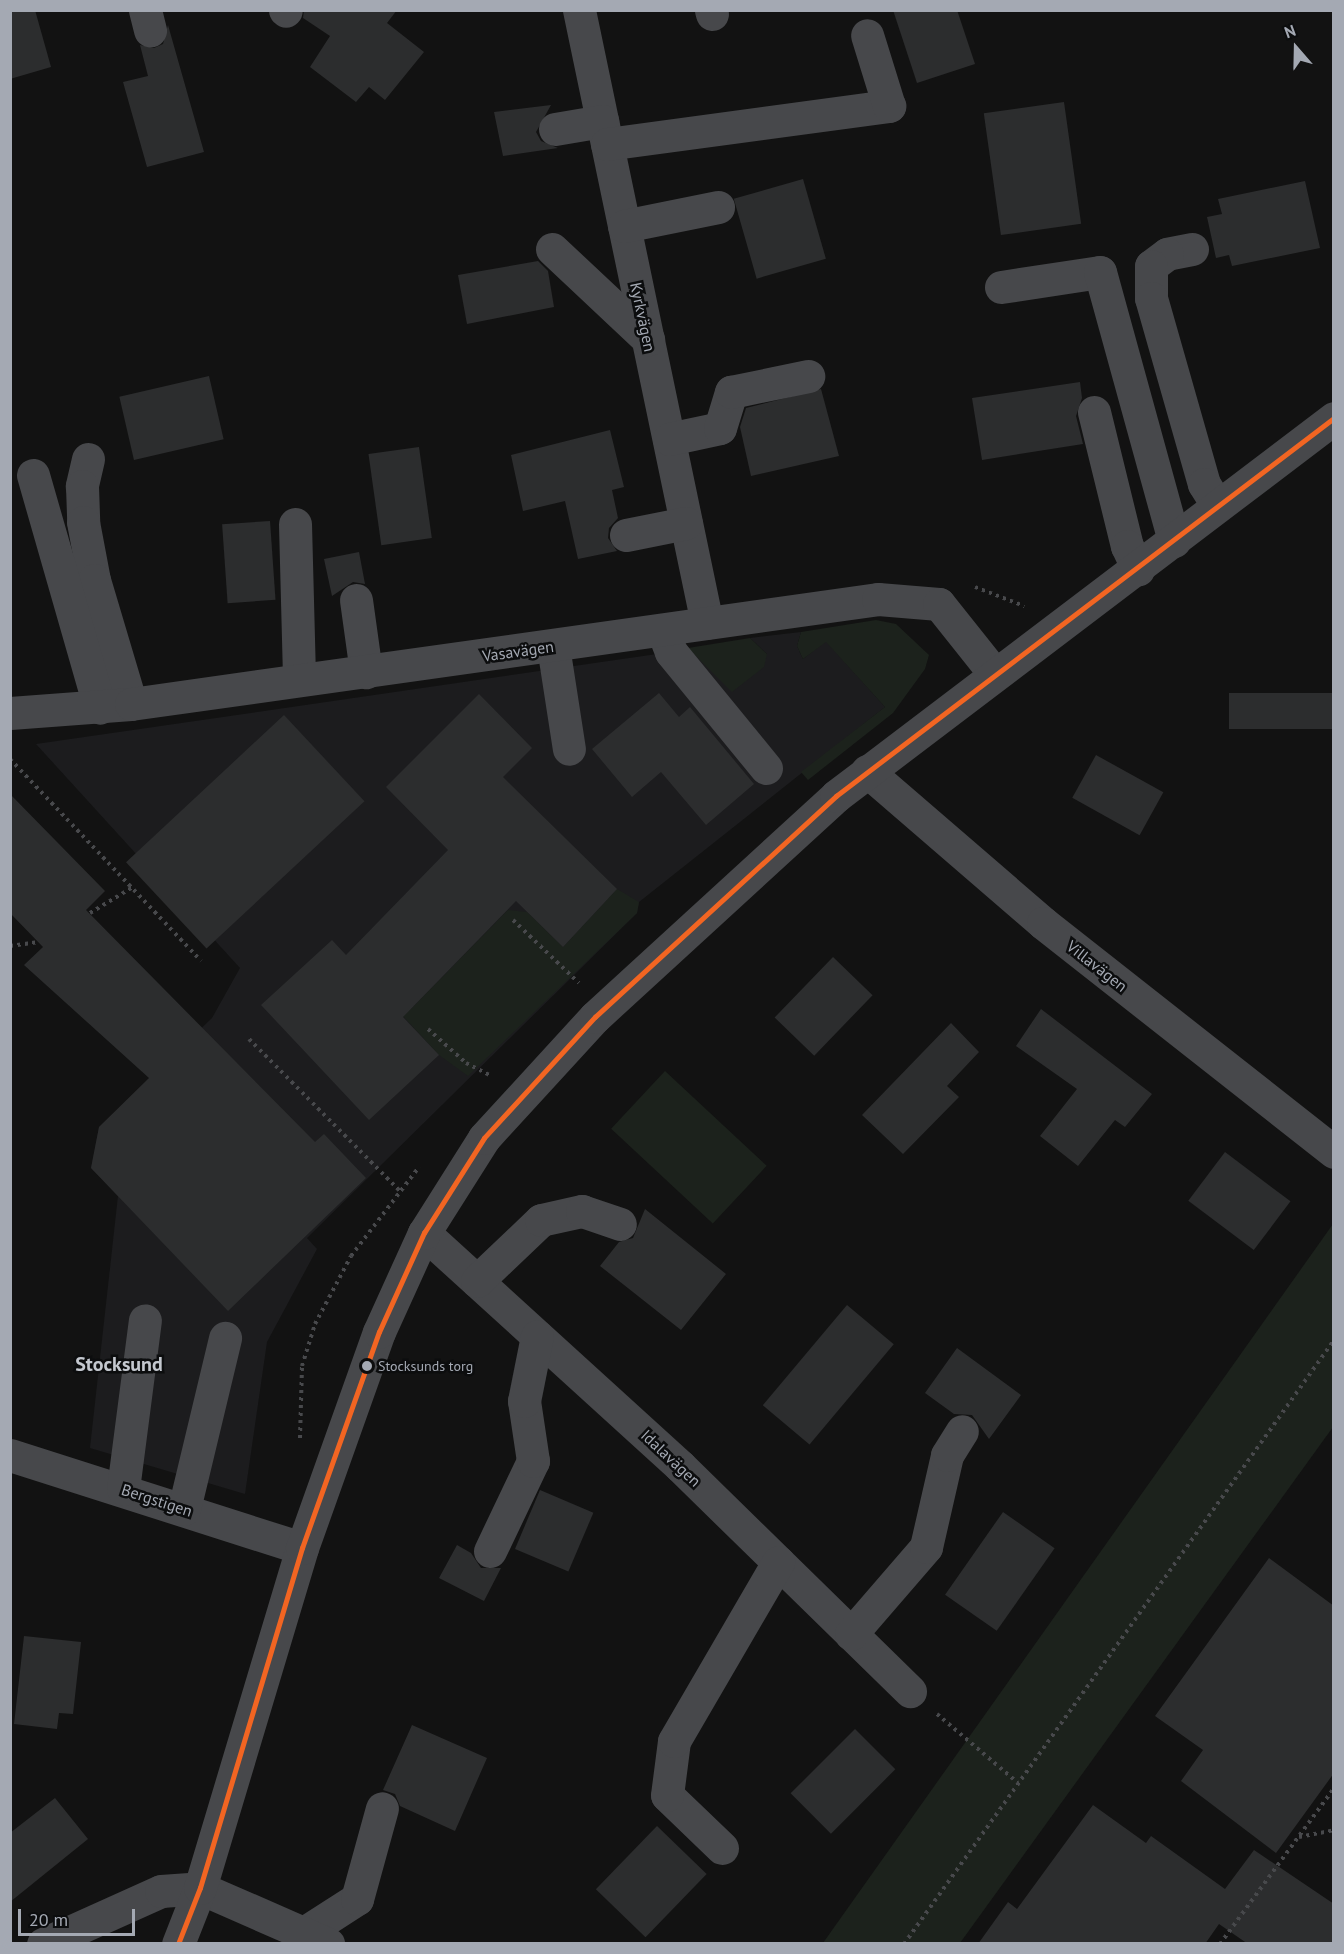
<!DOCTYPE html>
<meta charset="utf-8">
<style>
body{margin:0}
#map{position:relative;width:1344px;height:1954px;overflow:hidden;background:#121212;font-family:"PT Sans",sans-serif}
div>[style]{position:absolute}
.built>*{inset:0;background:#1c1c1e}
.green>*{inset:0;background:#1c221c;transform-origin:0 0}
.building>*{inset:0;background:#2c2d2e;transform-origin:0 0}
.path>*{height:4px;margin-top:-2px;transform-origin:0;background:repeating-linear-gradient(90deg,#48494c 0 3px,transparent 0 7.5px)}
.minor>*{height:33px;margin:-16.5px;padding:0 16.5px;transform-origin:16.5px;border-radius:16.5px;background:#47484b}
.bus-1>*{height:4.5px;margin:-2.25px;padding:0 2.25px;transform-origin:2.25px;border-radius:2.25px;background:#f26522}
.dots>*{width:16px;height:16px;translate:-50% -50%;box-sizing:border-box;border:3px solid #0c0d0e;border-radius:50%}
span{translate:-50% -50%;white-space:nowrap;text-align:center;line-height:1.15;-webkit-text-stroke:5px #0c0d0e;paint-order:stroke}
.bus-label{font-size:14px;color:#a4a9b3}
.left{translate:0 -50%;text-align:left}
.street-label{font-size:16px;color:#a4a9b3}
.quarter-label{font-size:20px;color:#c4c8cf;font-weight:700}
.frame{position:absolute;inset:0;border:12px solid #a4a9b3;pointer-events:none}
.north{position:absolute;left:1266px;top:18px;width:60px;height:60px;-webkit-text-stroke:4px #0c0d0e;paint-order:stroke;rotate:340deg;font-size:16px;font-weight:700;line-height:24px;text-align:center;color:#a4a9b3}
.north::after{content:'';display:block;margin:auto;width:21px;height:27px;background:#a4a9b3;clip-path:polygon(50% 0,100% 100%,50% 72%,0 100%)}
.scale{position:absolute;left:18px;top:1909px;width:117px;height:27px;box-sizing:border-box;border:3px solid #a4a9b3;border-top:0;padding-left:8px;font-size:18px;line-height:21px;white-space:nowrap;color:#a4a9b3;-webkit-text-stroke:4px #0c0d0e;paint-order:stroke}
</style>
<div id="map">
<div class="built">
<div style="clip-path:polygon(801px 632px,797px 646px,803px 659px,826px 641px,885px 707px,639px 902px,637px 913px,307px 1238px,317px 1249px,267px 1342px,245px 1494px,90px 1448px,118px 1196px,91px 1168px,99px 1127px,212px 1018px,240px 968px,36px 744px,671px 652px,767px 654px,750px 638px)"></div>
</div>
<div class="green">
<div style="clip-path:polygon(876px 620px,896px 624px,929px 655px,925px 669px,893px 713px,808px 780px,801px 772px,885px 707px,826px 642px,803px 659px,797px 646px,801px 632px)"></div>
<div style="clip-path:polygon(750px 638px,767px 654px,764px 667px,732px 692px,688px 648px)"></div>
<div style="clip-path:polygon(617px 889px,639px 902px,637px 913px,468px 1076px,439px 1055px,390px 1002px,411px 1009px,508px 910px,527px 912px,563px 947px)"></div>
<div style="left:665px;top:1071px;width:139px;height:79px;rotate:43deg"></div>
<div style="clip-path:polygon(1333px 1224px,1333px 1427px,960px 1943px,823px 1943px)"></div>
</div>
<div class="building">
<div style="clip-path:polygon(10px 10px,35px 10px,51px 67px,10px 79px)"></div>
<div style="clip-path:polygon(304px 10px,397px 10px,387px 23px,424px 52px,385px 100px,369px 87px,356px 102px,310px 67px,330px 36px,303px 18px)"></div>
<div style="clip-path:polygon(893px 10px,957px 10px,975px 64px,917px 83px)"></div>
<div style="clip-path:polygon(168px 25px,204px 152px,147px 167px,123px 82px,148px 76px,140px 45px,154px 48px,163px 44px)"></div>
<div style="left:1064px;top:102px;width:123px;height:81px;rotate:82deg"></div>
<div style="clip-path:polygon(551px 105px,536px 132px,541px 141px,558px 148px,503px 156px,494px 112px)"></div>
<div style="left:803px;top:179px;width:83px;height:72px;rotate:74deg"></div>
<div style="clip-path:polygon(1305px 181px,1320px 248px,1232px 266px,1229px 255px,1216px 258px,1207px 217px,1222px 214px,1218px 199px)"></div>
<div style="clip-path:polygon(538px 261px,548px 271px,554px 307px,467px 324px,458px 275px)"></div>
<div style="left:209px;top:376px;width:65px;height:92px;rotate:77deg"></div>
<div style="clip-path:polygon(1080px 382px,1082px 398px,1076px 416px,1083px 444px,982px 460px,972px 398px)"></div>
<div style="clip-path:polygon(821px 389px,839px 456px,751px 476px,740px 427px,746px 408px)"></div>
<div style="clip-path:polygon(610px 430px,624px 487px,612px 490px,618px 518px,609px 528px,608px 538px,617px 551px,578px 559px,565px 501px,523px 511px,511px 455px)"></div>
<div style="left:419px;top:447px;width:92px;height:51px;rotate:82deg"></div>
<div style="left:270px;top:521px;width:79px;height:48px;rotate:86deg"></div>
<div style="clip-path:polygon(359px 552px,365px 584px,353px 582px,332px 596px,324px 559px)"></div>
<div style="clip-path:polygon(659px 693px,679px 717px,690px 707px,754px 784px,706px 825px,661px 772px,632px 797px,592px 749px)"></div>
<div style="left:1334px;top:693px;width:36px;height:105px;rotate:90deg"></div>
<div style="clip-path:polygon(479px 694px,532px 748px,503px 777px,617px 889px,563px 947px,516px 901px,403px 1017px,439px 1055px,369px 1120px,261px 1005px,332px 940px,346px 955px,448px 850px,386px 787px)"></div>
<div style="left:284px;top:715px;width:118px;height:216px;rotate:47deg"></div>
<div style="left:1096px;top:755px;width:77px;height:49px;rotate:29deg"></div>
<div style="clip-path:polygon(10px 794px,105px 891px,86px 910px,315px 1142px,324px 1134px,366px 1178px,228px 1311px,91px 1168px,99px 1127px,149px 1078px,24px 965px,43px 947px,10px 913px)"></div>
<div style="left:833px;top:957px;width:55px;height:84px;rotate:44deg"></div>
<div style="clip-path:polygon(1041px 1009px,1152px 1094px,1125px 1127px,1115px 1120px,1078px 1166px,1040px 1136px,1077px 1089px,1016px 1046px)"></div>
<div style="clip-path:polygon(951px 1023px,979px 1052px,947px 1086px,959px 1097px,903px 1154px,862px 1115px)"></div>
<div style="left:1225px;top:1152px;width:82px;height:61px;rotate:37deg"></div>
<div style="clip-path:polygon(645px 1209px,726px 1274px,681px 1330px,600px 1266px,619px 1242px,633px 1238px)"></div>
<div style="left:847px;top:1305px;width:61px;height:131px;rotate:40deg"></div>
<div style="clip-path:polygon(957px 1348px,1021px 1395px,989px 1439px,972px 1415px,954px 1414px,925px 1393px)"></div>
<div style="left:540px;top:1490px;width:58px;height:64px;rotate:23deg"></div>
<div style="left:1003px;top:1512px;width:63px;height:101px;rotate:35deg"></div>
<div style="clip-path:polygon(457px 1545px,471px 1553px,481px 1568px,501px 1568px,484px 1601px,439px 1578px)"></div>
<div style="clip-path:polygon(1269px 1558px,1334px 1606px,1334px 1773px,1276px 1853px,1181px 1781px,1203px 1750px,1155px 1716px)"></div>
<div style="clip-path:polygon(24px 1636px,81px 1642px,73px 1714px,59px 1713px,57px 1729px,14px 1724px)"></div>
<div style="clip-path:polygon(412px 1725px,487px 1758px,455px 1831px,400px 1806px,395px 1794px,383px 1790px)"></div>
<div style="left:855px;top:1729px;width:57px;height:91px;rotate:45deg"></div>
<div style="clip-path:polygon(55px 1798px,88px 1839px,10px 1902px,10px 1833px)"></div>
<div style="clip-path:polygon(1093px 1805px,1146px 1843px,1151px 1836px,1225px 1889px,1254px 1850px,1334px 1904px,1334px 1944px,1248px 1944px,1219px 1924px,1205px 1944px,978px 1944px,1008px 1902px,1017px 1909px)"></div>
<div style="left:657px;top:1826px;width:69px;height:88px;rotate:44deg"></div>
</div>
<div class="path">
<div style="left:975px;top:587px;width:53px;rotate:21.2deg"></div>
<div style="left:10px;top:759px;width:278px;rotate:46.6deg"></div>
<div style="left:90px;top:913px;width:50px;rotate:-31.2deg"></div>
<div style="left:513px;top:920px;width:91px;rotate:43.7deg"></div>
<div style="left:10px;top:946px;width:29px;rotate:-8deg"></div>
<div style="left:428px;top:1029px;width:51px;rotate:41.8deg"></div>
<div style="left:466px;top:1063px;width:29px;rotate:27deg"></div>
<div style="left:249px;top:1039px;width:214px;rotate:45.2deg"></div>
<div style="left:300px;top:1438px;width:72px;rotate:-88.4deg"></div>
<div style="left:302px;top:1366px;width:44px;rotate:-72.8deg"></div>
<div style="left:315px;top:1324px;width:77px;rotate:-62.1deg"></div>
<div style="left:351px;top:1256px;width:112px;rotate:-52.6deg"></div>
<div style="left:937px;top:1714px;width:106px;rotate:40.4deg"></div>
<div style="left:1299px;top:1837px;width:36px;rotate:-11deg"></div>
<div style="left:904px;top:1944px;width:741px;rotate:-54.55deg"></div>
<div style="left:1220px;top:1944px;width:193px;rotate:-53.8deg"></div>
</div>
<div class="minor">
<div style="left:145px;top:10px;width:21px;rotate:76deg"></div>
<div style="left:285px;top:10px;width:1px;rotate:45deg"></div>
<div style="left:579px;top:10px;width:626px;rotate:78.21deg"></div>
<div style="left:711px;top:10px;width:4px;rotate:76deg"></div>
<div style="left:555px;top:129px;width:48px;rotate:-9.7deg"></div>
<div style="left:607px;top:144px;width:285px;rotate:-7.7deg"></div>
<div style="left:889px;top:106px;width:74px;rotate:-107.2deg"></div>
<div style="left:624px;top:226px;width:96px;rotate:-11.4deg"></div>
<div style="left:552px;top:249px;width:132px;rotate:43.2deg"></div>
<div style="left:1192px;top:249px;width:25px;rotate:169deg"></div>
<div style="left:1167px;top:254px;width:20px;rotate:143deg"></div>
<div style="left:1151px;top:266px;width:32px;rotate:90deg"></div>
<div style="left:1151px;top:298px;width:193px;rotate:74.1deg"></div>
<div style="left:1204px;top:484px;width:25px;rotate:58deg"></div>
<div style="left:1001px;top:287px;width:100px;rotate:-8.6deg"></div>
<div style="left:1100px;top:272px;width:279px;rotate:74.6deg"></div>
<div style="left:1094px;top:412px;width:138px;rotate:76.2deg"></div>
<div style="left:1127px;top:546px;width:26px;rotate:65deg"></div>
<div style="left:669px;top:439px;width:52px;rotate:-12.2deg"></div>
<div style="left:720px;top:428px;width:38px;rotate:-73deg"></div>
<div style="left:731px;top:392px;width:79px;rotate:-11.7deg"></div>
<div style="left:88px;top:459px;width:28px;rotate:103deg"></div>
<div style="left:82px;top:486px;width:36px;rotate:88deg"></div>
<div style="left:83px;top:522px;width:59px;rotate:79.3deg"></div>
<div style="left:94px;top:580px;width:129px;rotate:73.4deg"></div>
<div style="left:33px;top:475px;width:242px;rotate:74deg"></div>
<div style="left:295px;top:524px;width:154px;rotate:88.5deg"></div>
<div style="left:626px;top:535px;width:61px;rotate:-11.3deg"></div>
<div style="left:356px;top:600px;width:73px;rotate:82.1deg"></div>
<div style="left:663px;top:631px;width:22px;rotate:69deg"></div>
<div style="left:671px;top:652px;width:150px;rotate:50.7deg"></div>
<div style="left:553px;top:646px;width:104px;rotate:81.2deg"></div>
<div style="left:10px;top:713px;width:121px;rotate:-4.3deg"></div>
<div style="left:131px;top:704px;width:754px;rotate:-8deg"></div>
<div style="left:878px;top:599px;width:61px;rotate:4.7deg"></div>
<div style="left:939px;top:604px;width:87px;rotate:51.5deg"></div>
<div style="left:867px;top:771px;width:233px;rotate:40.8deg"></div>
<div style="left:1043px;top:923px;width:370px;rotate:38.2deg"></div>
<div style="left:424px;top:1233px;width:346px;rotate:42.3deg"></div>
<div style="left:680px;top:1466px;width:322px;rotate:44.4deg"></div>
<div style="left:477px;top:1281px;width:88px;rotate:-43.6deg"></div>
<div style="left:541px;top:1220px;width:42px;rotate:-12.4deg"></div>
<div style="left:582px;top:1211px;width:40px;rotate:18.9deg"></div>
<div style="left:10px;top:1455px;width:306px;rotate:17.7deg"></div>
<div style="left:123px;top:1489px;width:170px;rotate:-82.6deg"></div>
<div style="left:184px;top:1509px;width:176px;rotate:-76.5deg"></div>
<div style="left:490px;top:1551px;width:100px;rotate:-64.5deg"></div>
<div style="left:533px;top:1461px;width:61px;rotate:-98.5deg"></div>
<div style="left:524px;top:1401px;width:66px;rotate:-78.7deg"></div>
<div style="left:851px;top:1634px;width:115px;rotate:-49.2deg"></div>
<div style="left:926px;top:1547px;width:94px;rotate:-77.1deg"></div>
<div style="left:947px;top:1455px;width:28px;rotate:-58deg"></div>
<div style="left:722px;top:1848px;width:76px;rotate:-136.1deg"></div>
<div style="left:667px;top:1795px;width:54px;rotate:-82.6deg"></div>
<div style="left:674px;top:1741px;width:207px;rotate:-59.8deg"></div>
<div style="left:304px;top:1933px;width:63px;rotate:-32.7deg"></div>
<div style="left:357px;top:1899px;width:94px;rotate:-74.6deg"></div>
<div style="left:43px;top:1944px;width:129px;rotate:-24.2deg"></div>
<div style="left:161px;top:1891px;width:39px;rotate:-4deg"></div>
<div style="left:200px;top:1888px;width:140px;rotate:23.6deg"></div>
<div style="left:178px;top:1944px;width:60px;rotate:-68.6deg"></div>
<div style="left:200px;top:1888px;width:355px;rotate:-73.3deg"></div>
<div style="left:302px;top:1548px;width:229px;rotate:-70.4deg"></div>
<div style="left:379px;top:1332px;width:109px;rotate:-65.6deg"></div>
<div style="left:424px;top:1233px;width:112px;rotate:-57.7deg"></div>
<div style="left:484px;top:1138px;width:164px;rotate:-47.5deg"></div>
<div style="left:595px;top:1017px;width:327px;rotate:-42.5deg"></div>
<div style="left:836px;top:796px;width:625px;rotate:-37.2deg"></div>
</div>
<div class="bus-1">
<div style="left:178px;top:1944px;width:60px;rotate:-68.6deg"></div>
<div style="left:200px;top:1888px;width:355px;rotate:-73.3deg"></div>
<div style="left:302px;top:1548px;width:229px;rotate:-70.4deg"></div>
<div style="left:379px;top:1332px;width:109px;rotate:-65.6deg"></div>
<div style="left:424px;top:1233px;width:112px;rotate:-57.7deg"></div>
<div style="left:484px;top:1138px;width:164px;rotate:-47.5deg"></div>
<div style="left:595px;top:1017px;width:327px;rotate:-42.5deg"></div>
<div style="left:836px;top:796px;width:625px;rotate:-37.2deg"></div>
</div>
<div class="dots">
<div style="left:367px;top:1366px;background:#a4a9b3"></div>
</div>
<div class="bus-label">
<span class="left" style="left:378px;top:1366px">Stocksunds torg</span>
</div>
<div class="street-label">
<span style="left:643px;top:317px;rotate:78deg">Kyrkvägen</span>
<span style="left:518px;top:651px;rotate:-8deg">Vasavägen</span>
<span style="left:1097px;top:966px;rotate:38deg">Villavägen</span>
<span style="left:671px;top:1458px;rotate:43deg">Idalavägen</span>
<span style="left:157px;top:1500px;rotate:18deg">Bergstigen</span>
</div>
<div class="quarter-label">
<span style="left:119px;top:1364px">Stocksund</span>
</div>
<div class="frame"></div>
<div class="north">N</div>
<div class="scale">20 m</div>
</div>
